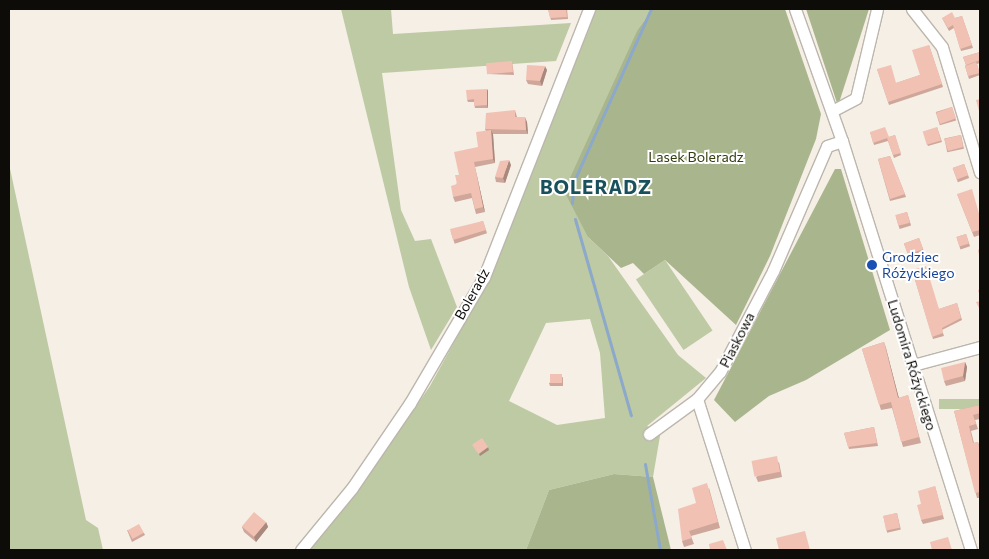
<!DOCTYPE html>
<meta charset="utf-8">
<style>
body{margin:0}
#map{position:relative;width:989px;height:559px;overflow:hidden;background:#f5efe6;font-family:Commissioner,sans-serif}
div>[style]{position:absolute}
.green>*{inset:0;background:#bdcaa3;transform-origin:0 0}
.forest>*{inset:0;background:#a9b68d}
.stream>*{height:3px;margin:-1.5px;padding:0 1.5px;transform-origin:1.5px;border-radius:1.5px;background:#8ca8ca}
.roads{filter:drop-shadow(1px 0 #bcb6ad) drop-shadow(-1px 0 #bcb6ad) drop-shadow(0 1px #bcb6ad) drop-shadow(0 -1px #bcb6ad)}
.minor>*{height:11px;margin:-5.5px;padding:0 5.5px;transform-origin:5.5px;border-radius:5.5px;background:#fff}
.wall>*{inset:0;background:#cfa79a;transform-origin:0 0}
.shaded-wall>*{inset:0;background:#a9887d}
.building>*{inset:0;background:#f1c2b3;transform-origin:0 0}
.dots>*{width:14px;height:14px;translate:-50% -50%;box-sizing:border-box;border:2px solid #fff;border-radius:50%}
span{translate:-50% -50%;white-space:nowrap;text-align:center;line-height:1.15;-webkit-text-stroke:4px #fff;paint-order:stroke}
.park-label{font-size:14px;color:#323d0d}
.transit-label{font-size:14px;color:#164399}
.left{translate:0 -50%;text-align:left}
.street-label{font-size:14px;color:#0e0c09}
.district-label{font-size:19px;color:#18515c;font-weight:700;letter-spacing:1px}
.frame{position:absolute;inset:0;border:10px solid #0e0c09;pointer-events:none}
</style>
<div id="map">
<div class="green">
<div style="clip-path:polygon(341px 9px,391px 9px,393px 34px,571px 23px,556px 61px,382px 73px,401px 210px,415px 241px,431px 239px,457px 307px,431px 350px,409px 287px)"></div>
<div style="clip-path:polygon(evenodd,596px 9px,653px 9px,638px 29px,588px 237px,608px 256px,678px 355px,706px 378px,647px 426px,661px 430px,653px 477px,614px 474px,549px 490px,526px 550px,308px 550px,351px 499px,430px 386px,495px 268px,596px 9px,590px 319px,600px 353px,605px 418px,557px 425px,509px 401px,546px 323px,590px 319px)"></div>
<div style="clip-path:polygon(9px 164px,86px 520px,98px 528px,103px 550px,9px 550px)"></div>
<div style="left:665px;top:260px;width:85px;height:35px;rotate:56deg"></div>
<div style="left:980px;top:399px;width:10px;height:41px;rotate:90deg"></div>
</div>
<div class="forest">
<div style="clip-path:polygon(653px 9px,785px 9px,821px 114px,816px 139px,770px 256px,736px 325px,665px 260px,644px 274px,633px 263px,621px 268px,588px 237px,564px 191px,638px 29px)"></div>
<div style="clip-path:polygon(806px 9px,869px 9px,838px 106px)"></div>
<div style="clip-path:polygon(835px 169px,841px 169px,890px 330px,806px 380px,769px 396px,735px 422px,714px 400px)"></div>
<div style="clip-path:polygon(614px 474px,653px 477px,671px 550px,526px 550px,549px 490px)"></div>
</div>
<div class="stream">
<div style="left:572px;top:203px;width:22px;rotate:-85deg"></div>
<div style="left:574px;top:181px;width:188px;rotate:-65.9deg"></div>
<div style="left:575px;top:219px;width:204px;rotate:74.1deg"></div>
<div style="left:645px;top:464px;width:87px;rotate:80.1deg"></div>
</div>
<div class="roads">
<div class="minor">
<div style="left:795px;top:9px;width:140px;rotate:70.4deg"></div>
<div style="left:842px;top:141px;width:429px;rotate:72.5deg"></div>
<div style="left:912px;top:9px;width:48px;rotate:51.7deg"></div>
<div style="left:942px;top:47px;width:131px;rotate:73.1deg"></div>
<div style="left:832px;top:111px;width:27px;rotate:-28deg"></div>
<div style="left:856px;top:98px;width:91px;rotate:-76.7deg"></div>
<div style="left:913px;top:365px;width:69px;rotate:-15deg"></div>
<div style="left:697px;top:399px;width:35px;rotate:-50deg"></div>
<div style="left:720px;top:372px;width:114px;rotate:-62.3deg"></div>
<div style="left:773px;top:271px;width:136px;rotate:-66.6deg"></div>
<div style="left:827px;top:146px;width:16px;rotate:-18deg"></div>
<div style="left:697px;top:399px;width:158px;rotate:72.4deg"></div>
<div style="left:649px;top:434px;width:59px;rotate:-36.1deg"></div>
<div style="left:301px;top:550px;width:80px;rotate:-50.6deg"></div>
<div style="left:352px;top:488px;width:103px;rotate:-55.7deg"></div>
<div style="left:410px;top:403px;width:146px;rotate:-59.6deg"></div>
<div style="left:484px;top:277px;width:288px;rotate:-68.6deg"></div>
</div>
</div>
<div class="wall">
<div style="clip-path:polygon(548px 9px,567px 9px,568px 19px,551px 20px)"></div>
<div style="clip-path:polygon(962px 16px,973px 48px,961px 51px,954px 28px,949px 31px,942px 18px,955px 18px)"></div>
<div style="clip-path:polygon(929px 45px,943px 87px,889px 105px,877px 69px,896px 83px,920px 75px)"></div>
<div style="clip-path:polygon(980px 52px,980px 63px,977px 64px,980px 75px,969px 79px,965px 66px,966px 65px,963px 57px)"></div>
<div style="clip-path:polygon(512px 61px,514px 75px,488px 74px,487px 72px)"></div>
<div style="clip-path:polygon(547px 70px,542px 86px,528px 84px,526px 80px)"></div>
<div style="clip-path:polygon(487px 89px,488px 91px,488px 108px,475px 108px,474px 102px,468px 102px,467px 100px)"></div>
<div style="left:952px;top:107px;width:14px;height:17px;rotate:73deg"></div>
<div style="clip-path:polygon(515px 110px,517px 117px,527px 122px,528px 134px,493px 134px,495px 163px,475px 167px,485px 212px,476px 214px,472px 198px,455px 202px,453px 197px,459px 175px,478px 147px,486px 131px,485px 129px)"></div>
<div style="clip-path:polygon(937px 127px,942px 142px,928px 146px,927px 144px)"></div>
<div style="clip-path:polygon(870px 132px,889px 137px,895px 135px,901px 155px,894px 158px,888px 141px,874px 145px)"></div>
<div style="left:961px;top:135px;width:14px;height:17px;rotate:78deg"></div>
<div style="clip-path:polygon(890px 156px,906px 197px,890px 201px,878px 159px)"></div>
<div style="left:964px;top:164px;width:15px;height:12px;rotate:70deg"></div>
<div style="clip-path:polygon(511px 165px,505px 183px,496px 182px,495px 177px)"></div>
<div style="clip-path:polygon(957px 194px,980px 216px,980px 235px,974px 237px)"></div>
<div style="left:907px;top:212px;width:14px;height:12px;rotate:73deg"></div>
<div style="left:483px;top:221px;width:13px;height:34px;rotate:72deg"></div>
<div style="left:966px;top:234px;width:13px;height:10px;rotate:72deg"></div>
<div style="left:919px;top:238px;width:15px;height:16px;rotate:70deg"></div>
<div style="clip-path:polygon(912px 270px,939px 309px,957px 303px,962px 320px,942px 330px,944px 336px,933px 339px)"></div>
<div style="clip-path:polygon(884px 342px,899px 398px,908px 395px,921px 443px,903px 447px,892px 408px,881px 410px,862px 349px)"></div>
<div style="clip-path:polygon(965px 362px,967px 367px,965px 381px,946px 386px,944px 381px)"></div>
<div style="clip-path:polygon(563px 377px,563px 386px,550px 386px,549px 383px)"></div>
<div style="clip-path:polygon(980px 405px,980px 419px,975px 420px,978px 429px,971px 431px,974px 443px,978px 442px,980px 448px,980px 498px,977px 498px,954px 411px)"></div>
<div style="clip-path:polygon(874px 427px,878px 446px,849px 449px,844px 433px)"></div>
<div style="clip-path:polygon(779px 462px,782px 477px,758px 482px,756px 477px)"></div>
<div style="clip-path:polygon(935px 486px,944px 519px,923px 524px,921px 520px,921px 504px)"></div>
<div style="clip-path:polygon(709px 488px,720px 528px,691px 536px,694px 544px,684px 547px,682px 541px,696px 503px)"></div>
<div style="left:897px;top:513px;width:17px;height:14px;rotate:77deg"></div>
<div style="clip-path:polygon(266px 522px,268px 527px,256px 542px,244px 532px,242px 527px)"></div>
<div style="clip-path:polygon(127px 530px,144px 533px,145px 535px,132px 542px)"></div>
</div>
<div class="shaded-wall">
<div style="clip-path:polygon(545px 66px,547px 70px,542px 86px,540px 81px)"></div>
<div style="clip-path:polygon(487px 89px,488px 91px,488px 108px,487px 105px)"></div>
<div style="clip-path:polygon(525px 117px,527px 122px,528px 134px,526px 130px)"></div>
<div style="clip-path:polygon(491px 130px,493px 134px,495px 163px,493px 159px)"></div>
<div style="clip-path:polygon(509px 160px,511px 165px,505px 183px,503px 178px)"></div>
<div style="clip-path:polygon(474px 162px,475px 167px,485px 212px,483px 207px)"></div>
<div style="clip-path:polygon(884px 342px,886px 348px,900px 403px,898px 398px)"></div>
<div style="clip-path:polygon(965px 362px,967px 367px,965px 381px,963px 376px)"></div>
<div style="clip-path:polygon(488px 447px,489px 450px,480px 456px,479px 454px)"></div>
<div style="clip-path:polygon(266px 522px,268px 527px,256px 542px,254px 537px)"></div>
</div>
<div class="building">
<div style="clip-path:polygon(548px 9px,566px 9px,567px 17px,550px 18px)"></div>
<div style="clip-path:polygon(952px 12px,955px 18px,962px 16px,972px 45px,960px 49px,953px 25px,948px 28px,942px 18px)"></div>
<div style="clip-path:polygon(929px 45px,942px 84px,888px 102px,877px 69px,891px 65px,896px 83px,920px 75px,912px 50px)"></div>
<div style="clip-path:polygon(980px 52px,980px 60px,966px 65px,963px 57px)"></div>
<div style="left:512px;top:61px;width:11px;height:26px;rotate:85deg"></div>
<div style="clip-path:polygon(976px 62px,980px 73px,968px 76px,965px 66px)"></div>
<div style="clip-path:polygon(527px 65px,545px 66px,540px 81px,526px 80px)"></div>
<div style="clip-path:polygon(487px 89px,487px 105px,474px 106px,474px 99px,467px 100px,466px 90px)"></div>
<div style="clip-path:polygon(980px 99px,980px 111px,979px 111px,976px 100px)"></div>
<div style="left:952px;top:107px;width:12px;height:17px;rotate:70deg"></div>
<div style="clip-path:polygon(515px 110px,515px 117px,525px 117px,526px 130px,485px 129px,486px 113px)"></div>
<div style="clip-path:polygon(885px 127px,889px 137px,895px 135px,901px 153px,893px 155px,887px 138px,873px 143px,870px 132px)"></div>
<div style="left:937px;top:127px;width:14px;height:15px;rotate:73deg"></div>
<div style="clip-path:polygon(491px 130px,493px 159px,474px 162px,483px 207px,475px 209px,471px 193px,453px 197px,451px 186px,457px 184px,455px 175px,459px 175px,454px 152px,478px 147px,476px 132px)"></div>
<div style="clip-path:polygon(961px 135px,963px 147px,948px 151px,944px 139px)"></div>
<div style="clip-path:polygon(890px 156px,905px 194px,890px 199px,878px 159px)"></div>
<div style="clip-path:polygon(509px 160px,503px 178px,495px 177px,500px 161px)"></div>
<div style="left:964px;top:164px;width:12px;height:12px;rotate:70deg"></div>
<div style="clip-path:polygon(972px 189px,980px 217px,980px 230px,972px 232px,957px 194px)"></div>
<div style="left:907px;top:212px;width:11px;height:12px;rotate:75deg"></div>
<div style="clip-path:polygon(483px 221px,486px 230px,453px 240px,450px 229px)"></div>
<div style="left:966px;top:234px;width:10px;height:10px;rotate:73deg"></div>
<div style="left:919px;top:238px;width:12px;height:16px;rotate:70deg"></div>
<div style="clip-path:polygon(980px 249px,980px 260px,978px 250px)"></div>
<div style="clip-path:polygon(926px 266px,939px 309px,957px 303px,961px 318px,942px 328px,943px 333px,932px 337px,912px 270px)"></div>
<div style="clip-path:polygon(978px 290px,980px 290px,980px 297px)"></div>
<div style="clip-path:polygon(980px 301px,980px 310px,976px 302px)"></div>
<div style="clip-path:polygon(884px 342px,898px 398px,908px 395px,919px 437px,901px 442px,891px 402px,879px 405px,862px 349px)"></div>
<div style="clip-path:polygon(965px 362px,963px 376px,944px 381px,941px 368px)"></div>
<div style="left:550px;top:374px;width:12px;height:9px"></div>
<div style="clip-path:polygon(980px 405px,980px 413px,973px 415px,976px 424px,969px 426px,973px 443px,978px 442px,980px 451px,980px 492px,975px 493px,954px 411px)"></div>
<div style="clip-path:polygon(874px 427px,877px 443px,848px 447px,844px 433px)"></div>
<div style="left:482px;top:438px;width:11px;height:12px;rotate:56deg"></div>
<div style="left:777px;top:456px;width:16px;height:26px;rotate:79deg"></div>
<div style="clip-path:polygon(707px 483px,718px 522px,689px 531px,692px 538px,682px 541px,678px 509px,696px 503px,692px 488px)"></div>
<div style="clip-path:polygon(935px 486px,943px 515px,921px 520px,917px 505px,921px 504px,918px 491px)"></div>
<div style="left:254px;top:512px;width:16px;height:19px;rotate:40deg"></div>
<div style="left:897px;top:513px;width:15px;height:14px;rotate:79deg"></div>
<div style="left:139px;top:524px;width:10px;height:13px;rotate:61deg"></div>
<div style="clip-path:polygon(805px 531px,810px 550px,779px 550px,776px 538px)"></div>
<div style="clip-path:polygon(948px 537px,952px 550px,932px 550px,930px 542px)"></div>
<div style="clip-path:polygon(723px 540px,727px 550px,710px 550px,709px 544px)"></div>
</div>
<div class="dots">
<div style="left:872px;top:265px;background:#1a4fb4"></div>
</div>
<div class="park-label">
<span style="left:696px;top:157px">Lasek Boleradz</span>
</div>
<div class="transit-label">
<span class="left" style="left:882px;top:265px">Grodziec<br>Różyckiego</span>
</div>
<div class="street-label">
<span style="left:472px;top:294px;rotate:-61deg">Boleradz</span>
<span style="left:737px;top:340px;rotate:-63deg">Piaskowa</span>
<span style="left:912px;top:365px;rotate:73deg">Ludomira Różyckiego</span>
</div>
<div class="district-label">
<span style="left:596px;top:187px">BOLERADZ</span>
</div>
<div class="frame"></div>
</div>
